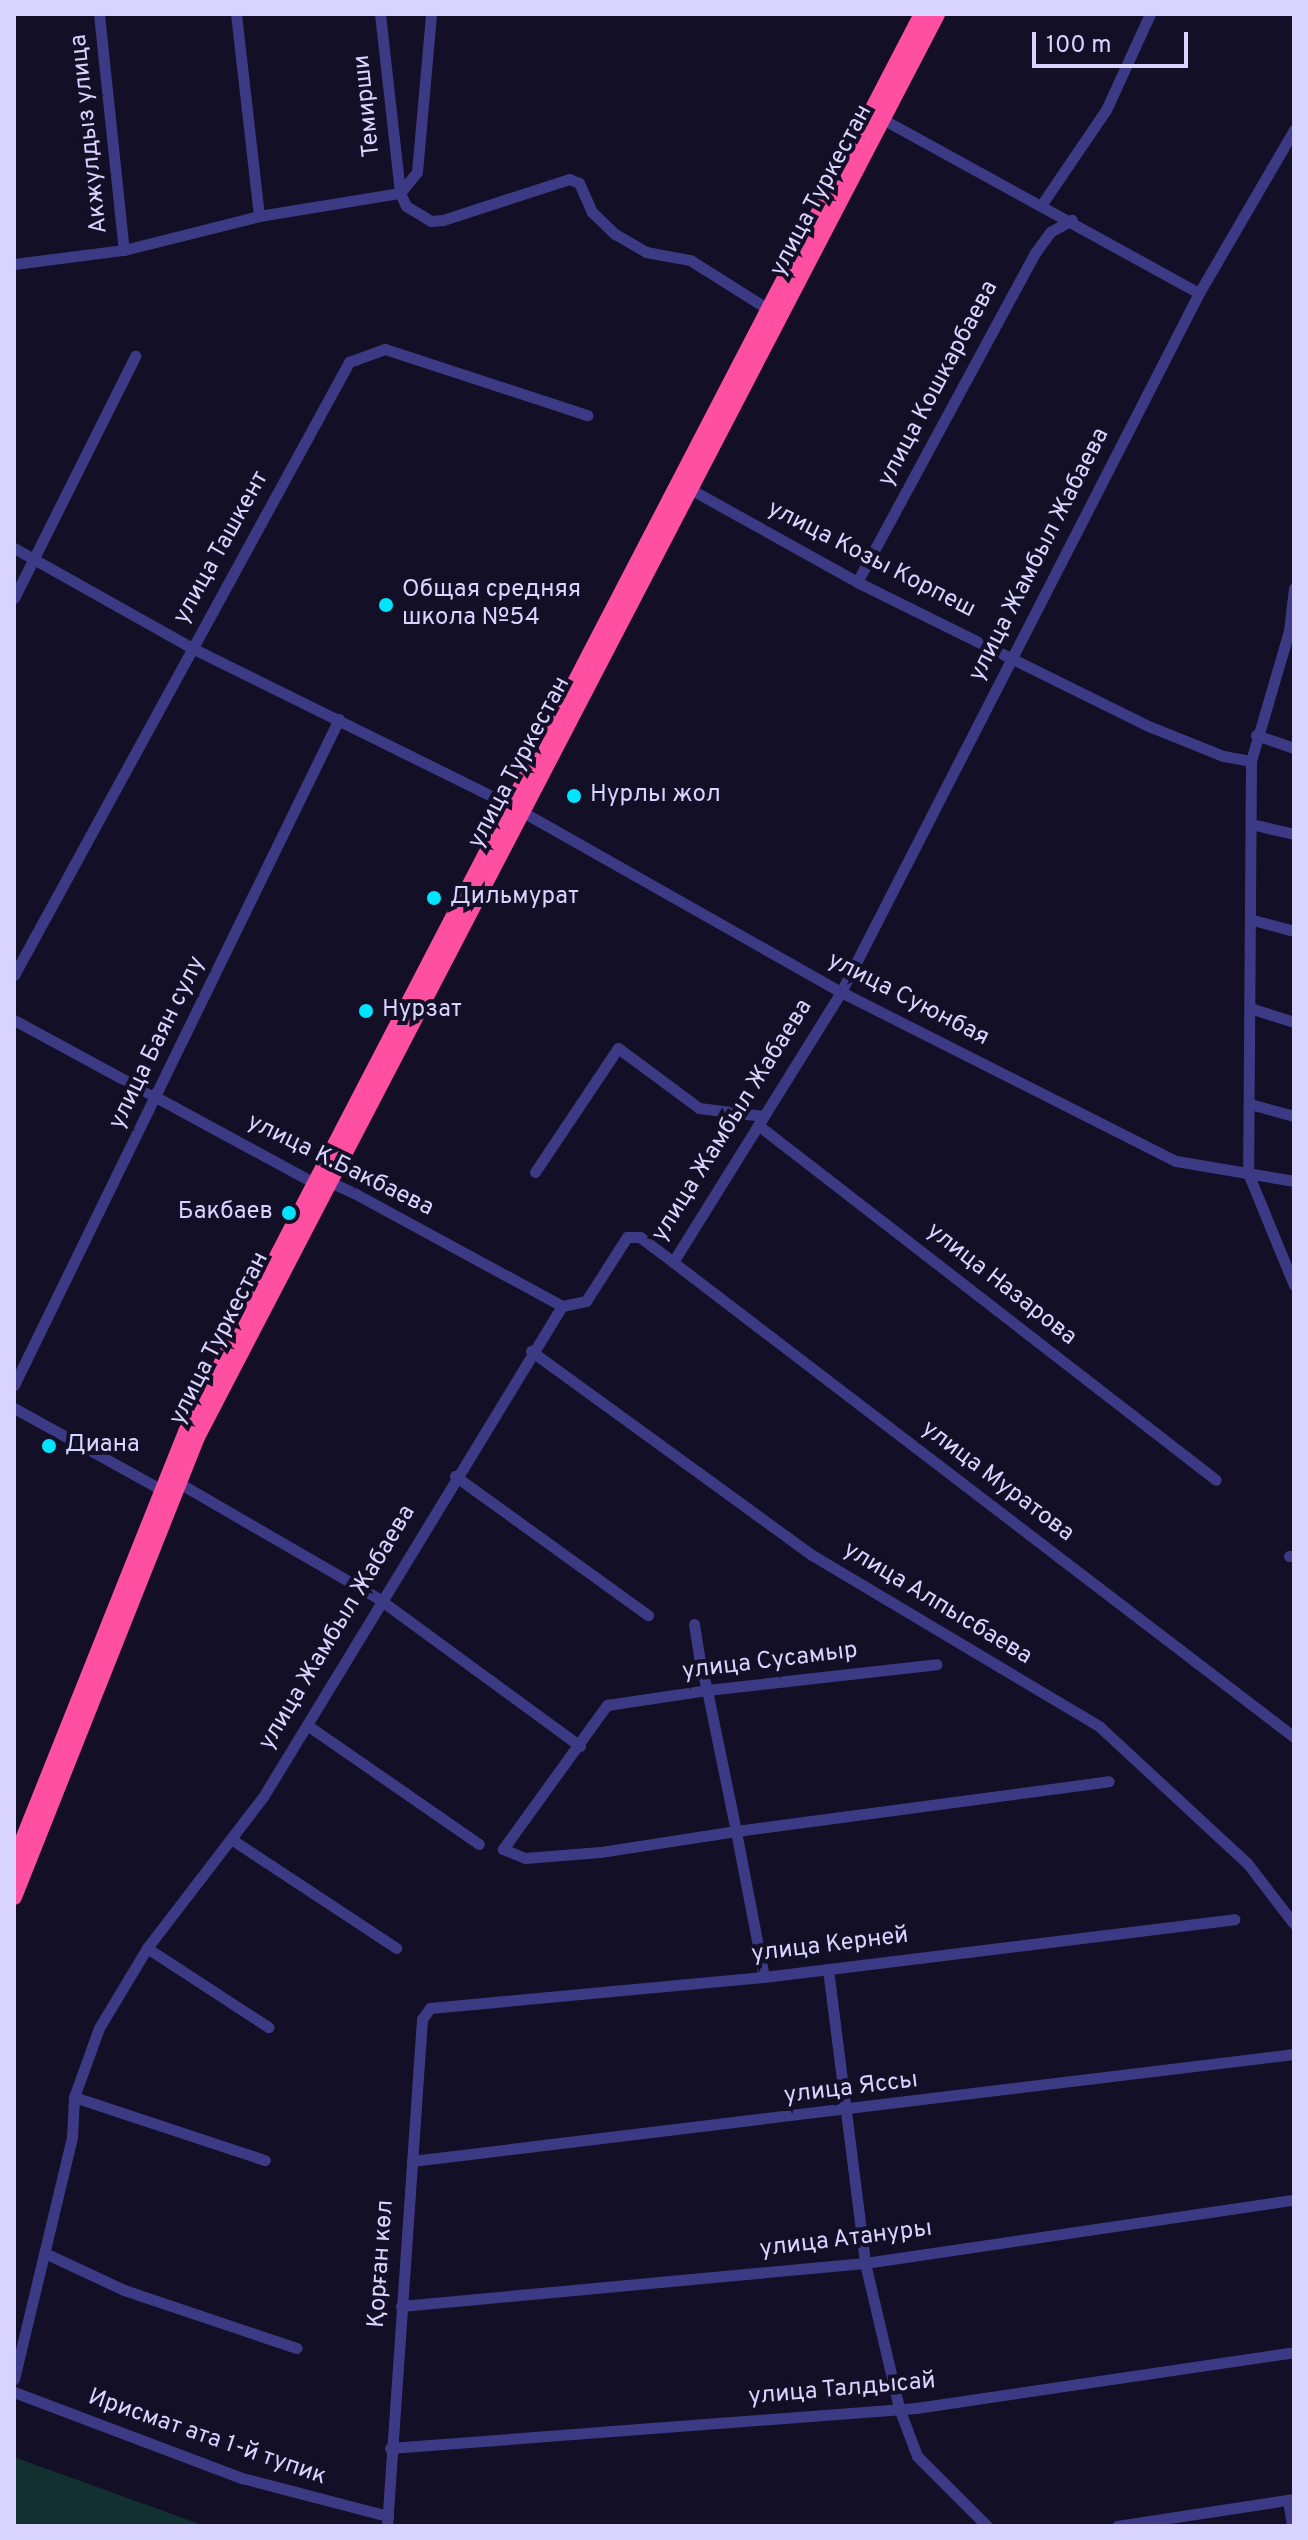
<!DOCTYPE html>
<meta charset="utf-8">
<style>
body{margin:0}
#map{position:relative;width:1308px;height:2540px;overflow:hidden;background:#130f26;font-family:Overpass,sans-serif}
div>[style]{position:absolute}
.green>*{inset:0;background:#12302f}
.minor>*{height:11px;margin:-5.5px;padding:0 5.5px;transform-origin:5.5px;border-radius:5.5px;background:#3d3a85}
.highway>*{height:16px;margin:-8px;padding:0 8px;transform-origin:8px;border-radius:8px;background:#ff4fa3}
.dots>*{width:22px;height:22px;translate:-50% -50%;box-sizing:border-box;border:4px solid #130f26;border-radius:50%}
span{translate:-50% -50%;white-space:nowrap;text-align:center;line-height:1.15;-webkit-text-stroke:8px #130f26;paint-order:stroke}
.street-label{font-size:24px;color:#d9d4ff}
.poi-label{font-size:24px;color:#d9d4ff}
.left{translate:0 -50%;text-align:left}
.right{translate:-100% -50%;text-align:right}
.frame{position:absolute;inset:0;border:16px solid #d9d4ff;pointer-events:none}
.scale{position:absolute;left:1032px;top:32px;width:156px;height:36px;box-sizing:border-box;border:4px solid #d9d4ff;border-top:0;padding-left:10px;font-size:24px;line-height:28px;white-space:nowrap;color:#d9d4ff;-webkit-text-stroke:6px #130f26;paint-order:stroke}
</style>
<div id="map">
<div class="green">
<div style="clip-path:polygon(14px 2457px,205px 2526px,14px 2526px)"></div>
</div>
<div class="minor">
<div style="left:99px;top:14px;width:237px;rotate:84deg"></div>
<div style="left:236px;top:14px;width:203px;rotate:83.5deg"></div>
<div style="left:380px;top:14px;width:180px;rotate:83.6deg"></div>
<div style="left:400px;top:193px;width:14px;rotate:65deg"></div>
<div style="left:406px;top:206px;width:29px;rotate:31deg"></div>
<div style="left:431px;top:221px;width:12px;rotate:-5deg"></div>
<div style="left:443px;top:220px;width:133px;rotate:-18deg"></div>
<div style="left:569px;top:179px;width:11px;rotate:22deg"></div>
<div style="left:579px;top:183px;width:32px;rotate:66deg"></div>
<div style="left:592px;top:212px;width:32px;rotate:44deg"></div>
<div style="left:615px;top:234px;width:36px;rotate:30deg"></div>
<div style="left:646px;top:252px;width:45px;rotate:10.3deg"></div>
<div style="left:690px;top:260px;width:96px;rotate:32.2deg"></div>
<div style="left:886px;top:121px;width:357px;rotate:28.8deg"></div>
<div style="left:1042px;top:204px;width:114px;rotate:-55.8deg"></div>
<div style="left:1106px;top:110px;width:106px;rotate:-65.4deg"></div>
<div style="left:14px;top:264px;width:111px;rotate:-7.3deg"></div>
<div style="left:124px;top:250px;width:139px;rotate:-14.1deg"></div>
<div style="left:259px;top:216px;width:143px;rotate:-9.3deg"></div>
<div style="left:400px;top:193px;width:27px;rotate:-51deg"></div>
<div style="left:417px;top:172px;width:159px;rotate:-84.9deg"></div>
<div style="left:692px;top:490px;width:189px;rotate:29.1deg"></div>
<div style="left:857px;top:582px;width:328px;rotate:26.3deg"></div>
<div style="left:1151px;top:727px;width:78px;rotate:21.9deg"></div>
<div style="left:1223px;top:756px;width:28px;rotate:10deg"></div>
<div style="left:14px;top:548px;width:204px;rotate:29.3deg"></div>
<div style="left:192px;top:648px;width:355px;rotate:26.3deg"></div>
<div style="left:857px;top:582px;width:374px;rotate:-61.6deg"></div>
<div style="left:1035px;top:253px;width:26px;rotate:-54deg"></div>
<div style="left:1050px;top:232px;width:25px;rotate:-29deg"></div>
<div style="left:1294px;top:588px;width:43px;rotate:96.6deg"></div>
<div style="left:1289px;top:631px;width:135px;rotate:106.3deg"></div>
<div style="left:1251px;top:761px;width:412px;rotate:90.4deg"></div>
<div style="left:1248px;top:1173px;width:121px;rotate:67.7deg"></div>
<div style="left:14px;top:598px;width:271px;rotate:-63.4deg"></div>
<div style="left:1256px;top:735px;width:40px;rotate:18.9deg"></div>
<div style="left:521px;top:811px;width:368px;rotate:29.5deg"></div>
<div style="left:841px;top:992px;width:375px;rotate:26.8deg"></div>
<div style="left:1176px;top:1161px;width:120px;rotate:9.6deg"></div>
<div style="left:1251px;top:824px;width:44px;rotate:13.1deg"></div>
<div style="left:1253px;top:920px;width:42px;rotate:15deg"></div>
<div style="left:14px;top:975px;width:699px;rotate:-61.34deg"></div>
<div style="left:349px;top:362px;width:38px;rotate:-20deg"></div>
<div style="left:385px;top:349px;width:213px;rotate:18.1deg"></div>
<div style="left:1253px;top:1009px;width:43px;rotate:17.6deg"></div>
<div style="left:14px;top:1020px;width:353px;rotate:28.5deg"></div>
<div style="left:324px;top:1188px;width:11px;rotate:-22deg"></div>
<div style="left:334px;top:1184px;width:22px;rotate:24deg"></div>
<div style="left:354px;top:1193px;width:237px;rotate:28.5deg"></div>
<div style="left:1250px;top:1104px;width:46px;rotate:15.3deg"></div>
<div style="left:758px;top:1125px;width:579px;rotate:37.78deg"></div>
<div style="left:535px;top:1172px;width:149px;rotate:-56.2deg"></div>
<div style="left:618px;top:1048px;width:101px;rotate:36.5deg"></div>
<div style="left:699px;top:1108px;width:65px;rotate:7deg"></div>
<div style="left:673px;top:1262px;width:782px;rotate:37.41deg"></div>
<div style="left:531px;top:1351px;width:347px;rotate:36deg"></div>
<div style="left:812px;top:1555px;width:335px;rotate:30.8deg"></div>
<div style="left:1100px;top:1727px;width:200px;rotate:42.8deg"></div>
<div style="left:1247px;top:1863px;width:77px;rotate:52.4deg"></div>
<div style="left:14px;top:1385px;width:741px;rotate:-63.99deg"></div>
<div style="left:14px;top:1408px;width:167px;rotate:29deg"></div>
<div style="left:455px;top:1476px;width:238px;rotate:35.8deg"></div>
<div style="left:179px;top:1483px;width:231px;rotate:30.1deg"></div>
<div style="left:379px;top:1599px;width:249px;rotate:36.2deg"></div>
<div style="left:1289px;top:1556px;width:5px"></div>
<div style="left:694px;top:1624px;width:36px;rotate:81deg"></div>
<div style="left:700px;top:1660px;width:31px;rotate:77deg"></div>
<div style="left:707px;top:1690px;width:144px;rotate:78.4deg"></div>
<div style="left:736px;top:1831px;width:138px;rotate:171.2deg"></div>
<div style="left:600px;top:1852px;width:75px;rotate:175.4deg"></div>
<div style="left:525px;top:1858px;width:24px;rotate:-158deg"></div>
<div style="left:503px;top:1849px;width:178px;rotate:-54.2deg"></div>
<div style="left:607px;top:1705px;width:101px;rotate:-8.5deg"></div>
<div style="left:707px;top:1690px;width:231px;rotate:-6.4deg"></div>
<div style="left:307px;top:1725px;width:209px;rotate:34.7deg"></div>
<div style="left:231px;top:1839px;width:198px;rotate:33.4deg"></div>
<div style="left:147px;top:1948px;width:145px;rotate:33.1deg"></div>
<div style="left:828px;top:1969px;width:296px;rotate:82.8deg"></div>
<div style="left:865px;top:2263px;width:149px;rotate:76.8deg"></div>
<div style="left:899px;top:2408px;width:51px;rotate:69.4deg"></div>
<div style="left:917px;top:2456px;width:99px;rotate:45deg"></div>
<div style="left:764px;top:1977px;width:149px;rotate:-100.9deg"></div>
<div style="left:736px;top:1831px;width:376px;rotate:-7.6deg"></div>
<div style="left:74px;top:2097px;width:201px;rotate:18.3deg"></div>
<div style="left:412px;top:2161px;width:888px;rotate:-6.92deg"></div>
<div style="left:47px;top:2254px;width:85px;rotate:25.1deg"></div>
<div style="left:124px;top:2290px;width:182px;rotate:18.6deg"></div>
<div style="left:401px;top:2306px;width:466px;rotate:-5.3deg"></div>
<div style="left:865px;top:2263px;width:434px;rotate:-8.4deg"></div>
<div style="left:14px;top:2379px;width:249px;rotate:-76.5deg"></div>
<div style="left:72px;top:2137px;width:40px;rotate:-87.1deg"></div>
<div style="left:74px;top:2097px;width:73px;rotate:-70.1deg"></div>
<div style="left:99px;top:2028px;width:93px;rotate:-59deg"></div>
<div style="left:147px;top:1948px;width:190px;rotate:-52.5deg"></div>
<div style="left:263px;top:1797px;width:575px;rotate:-58.66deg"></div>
<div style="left:562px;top:1306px;width:25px;rotate:-12deg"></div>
<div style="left:586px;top:1301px;width:76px;rotate:-57.4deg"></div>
<div style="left:627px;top:1237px;width:13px"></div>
<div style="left:640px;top:1237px;width:41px;rotate:37.1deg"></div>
<div style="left:673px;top:1262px;width:318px;rotate:-58.1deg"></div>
<div style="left:841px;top:992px;width:785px;rotate:-62.88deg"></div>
<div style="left:1199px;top:293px;width:189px;rotate:-59.8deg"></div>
<div style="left:14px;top:2392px;width:244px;rotate:20.7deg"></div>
<div style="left:242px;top:2478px;width:151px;rotate:14.6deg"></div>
<div style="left:390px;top:2448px;width:528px;rotate:-4.35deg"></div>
<div style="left:916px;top:2408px;width:382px;rotate:-8.4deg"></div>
<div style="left:1288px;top:2500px;width:26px;rotate:81deg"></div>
<div style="left:387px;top:2526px;width:508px;rotate:-86.05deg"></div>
<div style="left:422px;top:2019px;width:14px;rotate:-54deg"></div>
<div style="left:430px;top:2008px;width:335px;rotate:-5.3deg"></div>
<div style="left:764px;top:1977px;width:474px;rotate:-7deg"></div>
<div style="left:1117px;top:2526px;width:179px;rotate:-8.7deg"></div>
</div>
<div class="highway">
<div style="left:14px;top:1862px;width:463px;rotate:-68.2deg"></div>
<div style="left:186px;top:1432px;width:1598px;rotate:-62.57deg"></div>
<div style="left:14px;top:1897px;width:495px;rotate:-68.3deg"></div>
<div style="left:197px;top:1437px;width:1604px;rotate:-62.52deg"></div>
</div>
<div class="dots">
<div style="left:386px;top:605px;background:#00e5ff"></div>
<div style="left:574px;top:796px;background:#00e5ff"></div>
<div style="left:434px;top:898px;background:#00e5ff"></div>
<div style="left:366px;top:1011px;background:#00e5ff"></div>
<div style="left:289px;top:1213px;background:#00e5ff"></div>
<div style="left:49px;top:1446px;background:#00e5ff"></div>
</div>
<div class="street-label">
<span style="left:368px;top:106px;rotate:-96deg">Темирши</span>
<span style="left:90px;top:134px;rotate:-96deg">Акжулдыз улица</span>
<span style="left:822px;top:191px;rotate:-62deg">улица Туркестан</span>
<span style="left:939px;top:384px;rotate:-62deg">улица Кошкарбаева</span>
<span style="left:222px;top:548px;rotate:-61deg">улица Ташкент</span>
<span style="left:1040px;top:555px;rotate:-63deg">улица Жамбыл Жабаева</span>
<span style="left:871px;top:560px;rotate:27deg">улица Козы Корпеш</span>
<span style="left:520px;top:763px;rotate:-62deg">улица Туркестан</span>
<span style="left:908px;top:1000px;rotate:27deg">улица Суюнбая</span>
<span style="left:158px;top:1043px;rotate:-64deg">улица Баян сулу</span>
<span style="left:733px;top:1121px;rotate:-58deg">улица Жамбыл Жабаева</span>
<span style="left:340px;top:1166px;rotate:26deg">улица К.Бакбаева</span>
<span style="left:1001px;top:1285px;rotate:38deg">улица Назарова</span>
<span style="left:220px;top:1339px;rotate:-63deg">улица Туркестан</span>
<span style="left:997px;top:1482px;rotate:37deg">улица Муратова</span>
<span style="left:937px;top:1604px;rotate:31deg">улица Алпысбаева</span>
<span style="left:338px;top:1628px;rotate:-59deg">улица Жамбыл Жабаева</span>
<span style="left:770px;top:1662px;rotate:-7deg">улица Сусамыр</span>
<span style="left:830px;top:1946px;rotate:-7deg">улица Керней</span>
<span style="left:851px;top:2089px;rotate:-7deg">улица Яссы</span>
<span style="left:846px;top:2240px;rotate:-7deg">улица Атануры</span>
<span style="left:382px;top:2264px;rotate:-86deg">Қорған көл</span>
<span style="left:842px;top:2390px;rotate:-5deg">улица Талдысай</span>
<span style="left:207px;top:2438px;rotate:19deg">Ирисмат ата 1-й тупик</span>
</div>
<div class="poi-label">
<span class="left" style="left:402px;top:605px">Общая средняя<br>школа №54</span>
<span class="left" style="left:590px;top:796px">Нурлы жол</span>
<span class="left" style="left:450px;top:898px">Дильмурат</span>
<span class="left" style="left:382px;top:1011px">Нурзат</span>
<span class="right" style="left:273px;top:1213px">Бакбаев</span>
<span class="left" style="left:65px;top:1446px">Диана</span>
</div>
<div class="frame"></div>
<div class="scale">100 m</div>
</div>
